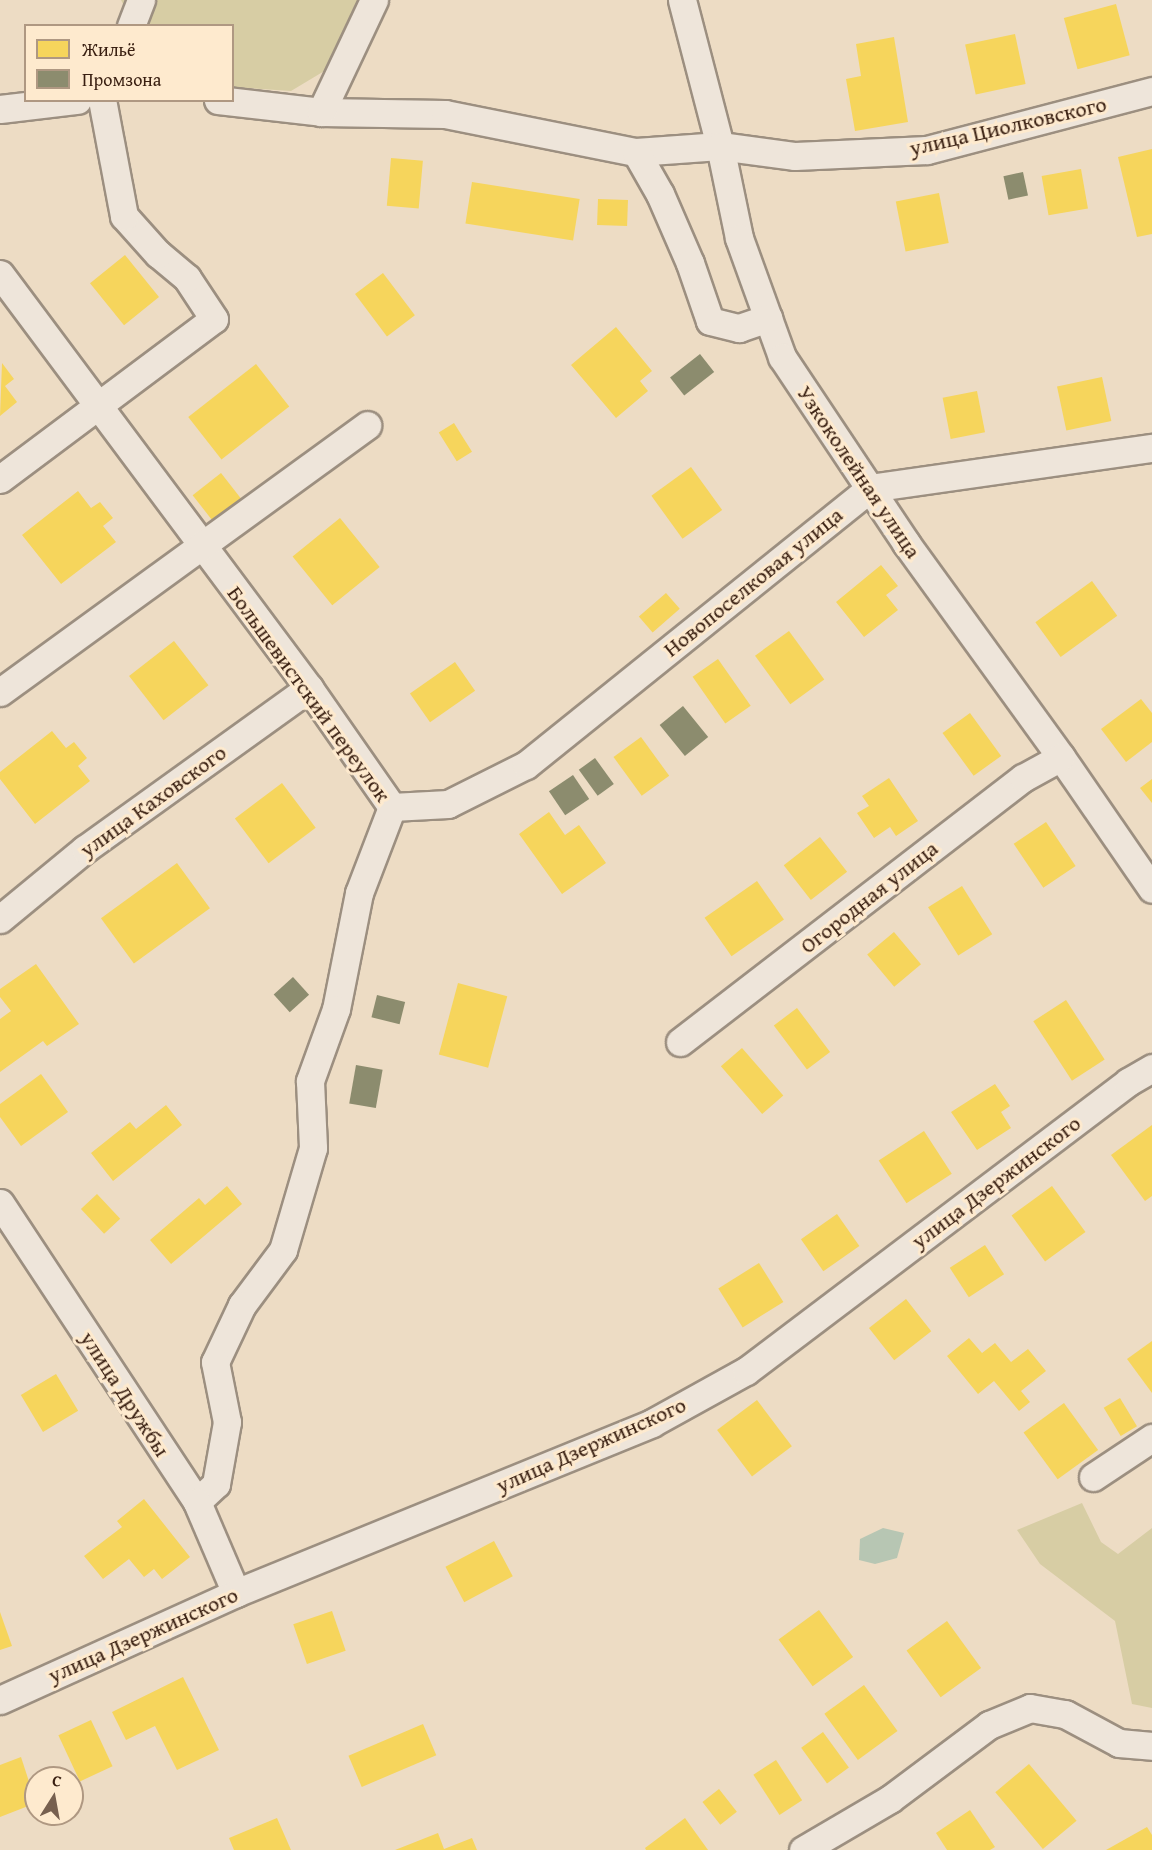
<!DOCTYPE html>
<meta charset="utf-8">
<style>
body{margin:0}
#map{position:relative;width:1152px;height:1850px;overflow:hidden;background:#eddcc4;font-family:"Gentium Book Plus",serif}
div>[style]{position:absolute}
.green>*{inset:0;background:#d7cda4}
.water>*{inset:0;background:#b7c6b3}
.homes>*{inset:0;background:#f6d55c;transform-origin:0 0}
.industry>*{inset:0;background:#8c8c6e;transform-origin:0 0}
.roads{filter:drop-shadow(2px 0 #9c8f80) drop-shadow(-2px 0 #9c8f80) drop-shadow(0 2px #9c8f80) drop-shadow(0 -2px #9c8f80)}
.minor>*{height:27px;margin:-13.5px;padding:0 13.5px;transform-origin:13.5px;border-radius:13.5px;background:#eee5da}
span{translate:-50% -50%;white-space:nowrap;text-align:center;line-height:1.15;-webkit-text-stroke:6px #feeace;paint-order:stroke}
.street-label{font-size:22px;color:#381e10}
.legend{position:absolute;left:24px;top:24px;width:210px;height:78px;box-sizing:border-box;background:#feeace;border:2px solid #af9882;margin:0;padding:8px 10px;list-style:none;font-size:18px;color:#381e10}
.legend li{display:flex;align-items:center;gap:12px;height:30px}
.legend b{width:30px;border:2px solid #af9882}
.north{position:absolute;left:24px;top:1766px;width:60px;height:60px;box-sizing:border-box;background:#feeace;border:2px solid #af9882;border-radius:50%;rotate:11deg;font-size:16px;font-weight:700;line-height:24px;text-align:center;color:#381e10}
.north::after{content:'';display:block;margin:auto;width:21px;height:27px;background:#77604f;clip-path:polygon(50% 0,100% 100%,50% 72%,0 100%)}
</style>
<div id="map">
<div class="green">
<div style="clip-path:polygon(121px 0,384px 0,331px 67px,291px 91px,233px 87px,232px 26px,134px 25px)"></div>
<div style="clip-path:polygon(1082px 1503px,1101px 1542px,1118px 1554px,1152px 1528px,1152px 1708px,1132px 1704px,1115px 1621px,1040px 1564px,1017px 1530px)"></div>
</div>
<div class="water">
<div style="clip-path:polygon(883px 1528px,904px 1533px,897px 1558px,875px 1564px,859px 1560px,860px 1539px)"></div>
</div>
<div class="homes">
<div style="left:1116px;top:4px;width:53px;height:54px;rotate:75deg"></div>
<div style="left:1015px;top:34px;width:51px;height:51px;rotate:78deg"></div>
<div style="clip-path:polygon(894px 37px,908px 122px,855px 131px,846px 79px,861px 76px,856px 44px)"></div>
<div style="clip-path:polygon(1152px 149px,1152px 234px,1137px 237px,1118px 157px)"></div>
<div style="left:391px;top:158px;width:32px;height:48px;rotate:5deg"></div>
<div style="left:1081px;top:169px;width:40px;height:40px;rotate:80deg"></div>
<div style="left:472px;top:182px;width:109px;height:42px;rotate:9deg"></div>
<div style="left:939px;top:193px;width:51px;height:44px;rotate:79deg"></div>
<div style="left:598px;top:199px;width:30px;height:26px;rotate:2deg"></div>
<div style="left:125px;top:255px;width:54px;height:45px;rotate:51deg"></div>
<div style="left:383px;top:273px;width:53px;height:35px;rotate:53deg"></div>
<div style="clip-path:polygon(616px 327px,652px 371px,640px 381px,648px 391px,616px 418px,571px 365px)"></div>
<div style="clip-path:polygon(2px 363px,14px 379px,5px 386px,17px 402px,0 416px)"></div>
<div style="left:256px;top:364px;width:54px;height:86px;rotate:52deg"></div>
<div style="left:1102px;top:377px;width:45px;height:46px;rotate:78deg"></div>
<div style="left:977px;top:391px;width:42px;height:35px;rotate:79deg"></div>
<div style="left:454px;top:423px;width:34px;height:18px;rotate:58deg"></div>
<div style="left:691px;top:467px;width:53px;height:49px;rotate:54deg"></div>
<div style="left:221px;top:473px;width:33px;height:36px;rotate:52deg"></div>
<div style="clip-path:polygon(78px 491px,91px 508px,100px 502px,113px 518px,103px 526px,116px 542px,61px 584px,22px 535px)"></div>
<div style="left:340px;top:518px;width:63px;height:61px;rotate:51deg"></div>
<div style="clip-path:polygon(881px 565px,898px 586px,886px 595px,898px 610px,864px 637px,836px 602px)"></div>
<div style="left:1092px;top:581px;width:43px;height:70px;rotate:54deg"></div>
<div style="left:666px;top:593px;width:21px;height:36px;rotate:49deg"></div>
<div style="left:789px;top:631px;width:60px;height:42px;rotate:54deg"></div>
<div style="left:174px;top:641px;width:56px;height:57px;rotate:52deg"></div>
<div style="left:718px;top:659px;width:57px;height:31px;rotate:55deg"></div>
<div style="left:455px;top:662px;width:35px;height:55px;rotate:55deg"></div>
<div style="clip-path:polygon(1141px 699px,1152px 713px,1152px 742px,1126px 762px,1101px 729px)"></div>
<div style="left:970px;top:713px;width:53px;height:34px;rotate:54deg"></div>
<div style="clip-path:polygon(52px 731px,66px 748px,74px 742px,87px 758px,78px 766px,90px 781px,35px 824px,0 779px,0 772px)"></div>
<div style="left:641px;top:737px;width:48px;height:34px;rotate:54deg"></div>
<div style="clip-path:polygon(889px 778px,918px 821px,896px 836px,890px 827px,874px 838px,857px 813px,869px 806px,862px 796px)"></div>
<div style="clip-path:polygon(1152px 779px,1152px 803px,1140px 788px)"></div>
<div style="left:282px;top:783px;width:56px;height:59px;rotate:53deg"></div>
<div style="clip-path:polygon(549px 812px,565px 835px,579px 825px,606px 863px,562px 894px,519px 834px)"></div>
<div style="left:1046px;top:822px;width:53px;height:39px;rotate:56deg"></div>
<div style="left:820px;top:837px;width:44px;height:46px;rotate:52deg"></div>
<div style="left:177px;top:863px;width:56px;height:94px;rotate:54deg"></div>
<div style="left:757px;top:881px;width:47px;height:64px;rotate:55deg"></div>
<div style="left:962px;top:886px;width:57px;height:40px;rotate:58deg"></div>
<div style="left:894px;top:932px;width:42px;height:35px;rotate:50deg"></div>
<div style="clip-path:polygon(36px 964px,79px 1024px,47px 1046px,43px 1041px,0 1072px,0 1019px,11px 1011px,0 997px,0 989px)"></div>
<div style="left:458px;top:983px;width:51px;height:74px;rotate:15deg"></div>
<div style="left:1066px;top:1000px;width:71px;height:39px;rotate:57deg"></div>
<div style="left:797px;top:1008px;width:55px;height:29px;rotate:53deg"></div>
<div style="left:742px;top:1048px;width:63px;height:28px;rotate:49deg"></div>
<div style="clip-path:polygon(41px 1074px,68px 1112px,21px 1146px,0 1117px,0 1104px)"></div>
<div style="clip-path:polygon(995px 1084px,1010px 1106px,1001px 1112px,1011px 1128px,977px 1150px,951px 1112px)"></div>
<div style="clip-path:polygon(166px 1105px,182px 1125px,113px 1181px,91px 1153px,130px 1122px,136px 1129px)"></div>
<div style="clip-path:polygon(1152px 1125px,1152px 1196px,1145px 1201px,1111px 1155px)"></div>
<div style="left:924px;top:1131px;width:51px;height:54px;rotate:57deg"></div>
<div style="clip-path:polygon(227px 1186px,242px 1204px,171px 1264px,150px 1240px,199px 1198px,205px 1205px)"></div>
<div style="left:1052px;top:1186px;width:57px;height:50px;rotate:54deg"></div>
<div style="left:97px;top:1194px;width:34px;height:22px;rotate:47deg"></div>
<div style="left:837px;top:1214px;width:39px;height:44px;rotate:55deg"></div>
<div style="left:985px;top:1245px;width:35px;height:42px;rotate:57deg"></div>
<div style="left:759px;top:1263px;width:46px;height:48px;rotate:58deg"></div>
<div style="left:906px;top:1299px;width:41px;height:47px;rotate:52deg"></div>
<div style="clip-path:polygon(969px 1338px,982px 1353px,995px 1343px,1011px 1362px,1028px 1349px,1046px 1371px,1021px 1391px,1030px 1402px,1019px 1411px,994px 1381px,978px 1394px,947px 1356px)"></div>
<div style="clip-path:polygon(1152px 1341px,1152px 1393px,1127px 1359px)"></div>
<div style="left:56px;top:1374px;width:43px;height:41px;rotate:59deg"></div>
<div style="left:1120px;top:1398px;width:33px;height:19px;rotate:59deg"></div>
<div style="left:757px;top:1400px;width:58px;height:50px;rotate:53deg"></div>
<div style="left:1064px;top:1403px;width:58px;height:50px;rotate:54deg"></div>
<div style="clip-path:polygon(144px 1499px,190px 1557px,162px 1579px,154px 1569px,144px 1577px,129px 1559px,103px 1579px,84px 1556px,122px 1527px,117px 1521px)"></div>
<div style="left:494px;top:1541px;width:40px;height:55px;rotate:62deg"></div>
<div style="left:819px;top:1610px;width:58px;height:50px;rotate:54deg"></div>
<div style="left:332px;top:1611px;width:42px;height:41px;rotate:71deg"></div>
<div style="clip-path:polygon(0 1612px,12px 1646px,0 1650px)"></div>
<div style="left:947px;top:1621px;width:58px;height:50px;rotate:54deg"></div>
<div style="clip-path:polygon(183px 1677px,219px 1750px,177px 1770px,155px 1726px,126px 1740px,112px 1712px)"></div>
<div style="left:864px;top:1685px;width:57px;height:49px;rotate:54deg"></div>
<div style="left:91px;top:1720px;width:51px;height:36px;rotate:65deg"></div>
<div style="left:423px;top:1724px;width:34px;height:81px;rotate:67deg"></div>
<div style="left:823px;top:1732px;width:44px;height:27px;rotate:54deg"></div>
<div style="clip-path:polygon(21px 1757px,36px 1803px,0 1817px,0 1765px)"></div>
<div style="left:776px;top:1760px;width:48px;height:27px;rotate:57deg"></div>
<div style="left:1029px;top:1764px;width:74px;height:44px;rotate:50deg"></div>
<div style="left:719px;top:1789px;width:29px;height:21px;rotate:52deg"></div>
<div style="clip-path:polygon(970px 1810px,995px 1847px,990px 1850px,947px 1850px,936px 1833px)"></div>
<div style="clip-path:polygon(277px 1818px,291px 1850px,234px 1850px,229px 1838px)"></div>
<div style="clip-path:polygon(685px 1818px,708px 1850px,646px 1850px,645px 1848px)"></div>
<div style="clip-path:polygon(1147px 1827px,1152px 1835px,1152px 1850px,1106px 1850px)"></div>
<div style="clip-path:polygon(438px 1833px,444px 1849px,472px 1838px,477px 1850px,395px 1850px)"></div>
</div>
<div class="industry">
<div style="left:1023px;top:172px;width:24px;height:20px;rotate:78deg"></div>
<div style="left:700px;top:354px;width:23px;height:38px;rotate:52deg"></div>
<div style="left:683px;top:706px;width:40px;height:30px;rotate:51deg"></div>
<div style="left:595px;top:758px;width:32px;height:20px;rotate:54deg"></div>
<div style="left:573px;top:775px;width:29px;height:29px;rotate:56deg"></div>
<div style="left:293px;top:977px;width:24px;height:26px;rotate:48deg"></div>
<div style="left:377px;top:995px;width:29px;height:23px;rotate:14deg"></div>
<div style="left:356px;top:1065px;width:27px;height:39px;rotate:10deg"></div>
</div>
<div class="roads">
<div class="minor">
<div style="left:682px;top:0;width:151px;rotate:75.4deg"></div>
<div style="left:720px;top:146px;width:94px;rotate:78.3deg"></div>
<div style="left:739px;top:238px;width:127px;rotate:70.1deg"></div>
<div style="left:782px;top:357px;width:224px;rotate:56.3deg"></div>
<div style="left:906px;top:543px;width:264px;rotate:54.1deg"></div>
<div style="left:1061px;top:757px;width:160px;rotate:55.4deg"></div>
<div style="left:131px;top:26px;width:28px;rotate:-69deg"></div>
<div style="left:218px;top:100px;width:104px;rotate:6.6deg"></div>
<div style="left:321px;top:112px;width:124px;rotate:0.9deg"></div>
<div style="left:445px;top:114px;width:195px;rotate:11.3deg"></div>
<div style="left:636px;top:152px;width:84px;rotate:-4.1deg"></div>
<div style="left:720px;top:146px;width:76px;rotate:7.6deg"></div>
<div style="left:795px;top:156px;width:132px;rotate:-2.6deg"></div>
<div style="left:927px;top:150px;width:233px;rotate:-14.7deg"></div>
<div style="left:0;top:109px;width:78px;rotate:-6.7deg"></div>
<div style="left:321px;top:112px;width:124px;rotate:-64.7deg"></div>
<div style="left:636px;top:152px;width:48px;rotate:60.3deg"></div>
<div style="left:660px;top:194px;width:75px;rotate:66.5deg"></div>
<div style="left:690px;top:263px;width:61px;rotate:71deg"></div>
<div style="left:710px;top:321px;width:30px;rotate:14deg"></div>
<div style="left:739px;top:328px;width:31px;rotate:-19deg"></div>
<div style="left:0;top:274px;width:517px;rotate:53.26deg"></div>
<div style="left:309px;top:688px;width:145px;rotate:55.1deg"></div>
<div style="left:392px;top:807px;width:92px;rotate:111deg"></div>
<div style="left:359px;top:893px;width:118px;rotate:101.2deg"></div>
<div style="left:336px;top:1009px;width:77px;rotate:109.9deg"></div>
<div style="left:310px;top:1081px;width:67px;rotate:87.4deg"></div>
<div style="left:313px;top:1148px;width:106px;rotate:106.4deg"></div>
<div style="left:283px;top:1250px;width:69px;rotate:126.7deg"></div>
<div style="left:242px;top:1305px;width:63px;rotate:115.3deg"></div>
<div style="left:215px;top:1362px;width:61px;rotate:78.7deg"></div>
<div style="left:227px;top:1422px;width:63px;rotate:100.1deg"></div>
<div style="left:216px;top:1484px;width:26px;rotate:137deg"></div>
<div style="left:0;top:479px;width:267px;rotate:-36.8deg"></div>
<div style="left:214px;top:319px;width:49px;rotate:-123.4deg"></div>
<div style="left:187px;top:278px;width:38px;rotate:-140deg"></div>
<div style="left:158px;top:254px;width:51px;rotate:-131.8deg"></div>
<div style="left:124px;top:216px;width:118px;rotate:-100.7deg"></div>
<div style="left:0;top:692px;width:454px;rotate:-36deg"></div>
<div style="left:392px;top:807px;width:56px;rotate:-3.1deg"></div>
<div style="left:448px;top:804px;width:87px;rotate:-26.6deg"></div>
<div style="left:526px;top:765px;width:442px;rotate:-38.8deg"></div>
<div style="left:870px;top:488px;width:285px;rotate:-8.1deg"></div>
<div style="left:0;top:919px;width:110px;rotate:-39.5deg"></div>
<div style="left:85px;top:849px;width:276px;rotate:-35.7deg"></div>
<div style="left:680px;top:1042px;width:433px;rotate:-37.6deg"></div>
<div style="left:1023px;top:778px;width:43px;rotate:-28.9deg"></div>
<div style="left:0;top:1203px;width:358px;rotate:56.6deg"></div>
<div style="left:197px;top:1502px;width:99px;rotate:66.8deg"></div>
<div style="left:1093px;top:1477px;width:71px;rotate:-33.5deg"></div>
<div style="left:0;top:1700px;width:259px;rotate:-24.4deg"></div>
<div style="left:236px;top:1593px;width:449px;rotate:-22.2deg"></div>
<div style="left:652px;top:1423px;width:107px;rotate:-29deg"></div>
<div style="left:746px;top:1371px;width:479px;rotate:-37.1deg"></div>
<div style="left:1128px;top:1082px;width:28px;rotate:-30deg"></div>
<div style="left:803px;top:1850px;width:101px;rotate:-30.4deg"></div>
<div style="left:890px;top:1799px;width:124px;rotate:-36.8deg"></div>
<div style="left:989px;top:1725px;width:44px;rotate:-22.5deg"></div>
<div style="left:1030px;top:1708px;width:36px;rotate:10deg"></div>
<div style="left:1065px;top:1714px;width:61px;rotate:28.2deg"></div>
<div style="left:1119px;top:1743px;width:33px;rotate:5deg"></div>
</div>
</div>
<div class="street-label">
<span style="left:1008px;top:126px;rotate:-13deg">улица Циолковского</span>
<span style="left:859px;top:472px;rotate:56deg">Узкоколейная улица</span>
<span style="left:753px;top:582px;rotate:-39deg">Новопоселковая улица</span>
<span style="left:309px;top:694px;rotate:54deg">Большевистский переулок</span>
<span style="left:153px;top:801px;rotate:-36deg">улица Каховского</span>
<span style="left:869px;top:897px;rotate:-38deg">Огородная улица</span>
<span style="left:996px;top:1182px;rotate:-37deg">улица Дзержинского</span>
<span style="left:125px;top:1394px;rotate:57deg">улица Дружбы</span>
<span style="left:591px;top:1445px;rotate:-24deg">улица Дзержинского</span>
<span style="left:143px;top:1635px;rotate:-24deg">улица Дзержинского</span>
</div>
<ul class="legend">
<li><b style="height:16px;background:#f6d55c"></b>Жильё</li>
<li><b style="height:16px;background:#8c8c6e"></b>Промзона</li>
</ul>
<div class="north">С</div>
</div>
